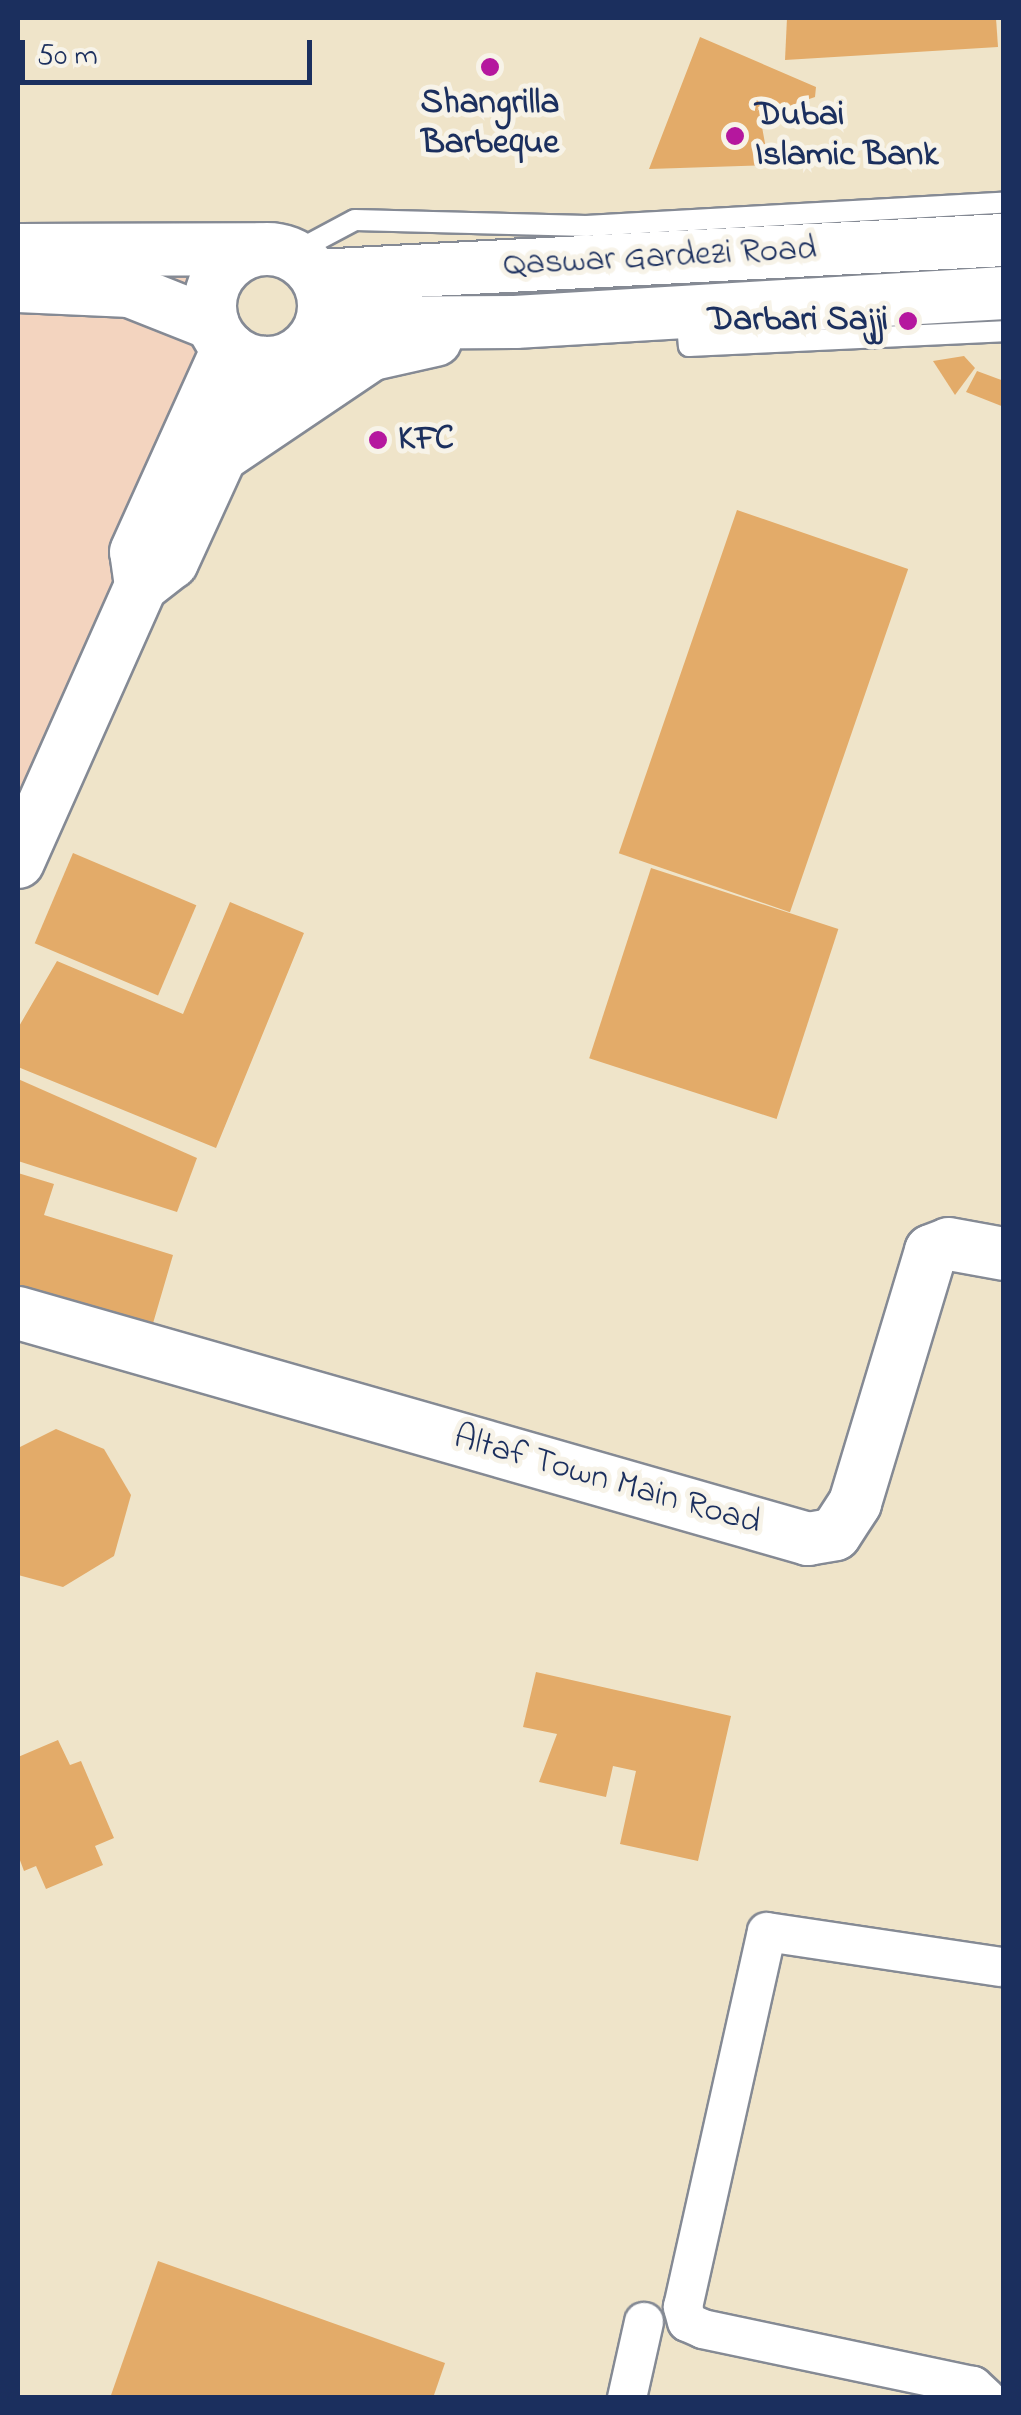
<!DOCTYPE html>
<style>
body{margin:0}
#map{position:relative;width:1021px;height:2415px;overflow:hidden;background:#efe4c9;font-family:"Indie Flower",sans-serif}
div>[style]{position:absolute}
.built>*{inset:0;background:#f3d4bf}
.building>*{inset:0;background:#e3ab69;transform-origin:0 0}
.roads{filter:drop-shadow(2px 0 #858a94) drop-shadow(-2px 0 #858a94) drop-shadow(0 2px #858a94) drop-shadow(0 -2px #858a94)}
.lane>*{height:20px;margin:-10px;padding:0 10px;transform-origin:10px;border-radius:10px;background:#fff}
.street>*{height:38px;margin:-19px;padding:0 19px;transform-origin:19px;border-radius:19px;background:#fff}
.secondary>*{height:52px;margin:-26px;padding:0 26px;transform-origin:26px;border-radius:26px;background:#fff}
.secondary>.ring{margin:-26px;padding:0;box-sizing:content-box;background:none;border:52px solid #fff;border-radius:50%}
.dots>*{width:28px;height:28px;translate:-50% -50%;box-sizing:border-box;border:5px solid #f7f3e8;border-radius:50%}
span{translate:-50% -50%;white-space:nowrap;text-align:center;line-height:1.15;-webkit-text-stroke:10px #f7f3e8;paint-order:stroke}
.poi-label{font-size:35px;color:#1b2f5e;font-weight:700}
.left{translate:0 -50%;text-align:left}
.right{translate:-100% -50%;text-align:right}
.street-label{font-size:35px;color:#1b2f5e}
.frame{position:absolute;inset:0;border:20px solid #1b2f5e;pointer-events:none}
.scale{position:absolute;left:20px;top:40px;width:292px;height:45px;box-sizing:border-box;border:5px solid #1b2f5e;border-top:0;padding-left:12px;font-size:30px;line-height:35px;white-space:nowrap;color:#1b2f5e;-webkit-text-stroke:8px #f7f3e8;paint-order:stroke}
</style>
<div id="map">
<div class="built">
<div style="clip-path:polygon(200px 269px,192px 295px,209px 346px,18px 865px,18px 275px)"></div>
</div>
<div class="building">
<div style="clip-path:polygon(787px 18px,996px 18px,998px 47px,785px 60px)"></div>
<div style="clip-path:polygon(700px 37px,816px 87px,815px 97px,760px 116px,769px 165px,649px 169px)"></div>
<div style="clip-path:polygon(964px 356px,975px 368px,955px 395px,933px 361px)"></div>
<div style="clip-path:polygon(977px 371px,1004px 381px,1004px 407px,966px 392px)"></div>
<div style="left:737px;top:510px;width:181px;height:363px;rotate:19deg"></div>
<div style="left:73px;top:853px;width:134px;height:98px;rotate:23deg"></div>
<div style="left:651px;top:868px;width:197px;height:200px;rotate:18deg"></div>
<div style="clip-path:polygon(230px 902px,304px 933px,216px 1148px,18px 1067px,18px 1028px,57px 961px,183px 1014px)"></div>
<div style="clip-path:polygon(18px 1079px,197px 1158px,177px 1212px,18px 1161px)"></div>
<div style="clip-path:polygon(18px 1173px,54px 1184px,44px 1215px,173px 1255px,149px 1337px,18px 1297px)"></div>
<div style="clip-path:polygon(56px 1429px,104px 1449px,131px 1495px,114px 1556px,63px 1587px,18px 1575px,18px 1448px)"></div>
<div style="clip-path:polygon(536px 1672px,731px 1716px,698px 1861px,620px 1844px,636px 1771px,613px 1766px,606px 1797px,539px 1782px,557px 1734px,523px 1727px)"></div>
<div style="clip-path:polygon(58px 1740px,70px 1765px,81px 1761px,114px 1838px,95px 1846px,103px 1865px,46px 1889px,36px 1866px,24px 1871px,18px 1855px,18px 1757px)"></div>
<div style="clip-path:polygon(158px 2261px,445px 2363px,433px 2398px,110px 2398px)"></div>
</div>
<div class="roads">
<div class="lane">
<div style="left:291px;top:254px;width:72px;rotate:-28deg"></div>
<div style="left:355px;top:220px;width:232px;rotate:1.5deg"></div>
<div style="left:587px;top:226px;width:418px;rotate:-3.2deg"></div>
<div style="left:686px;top:313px;width:33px;rotate:85deg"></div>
<div style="left:689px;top:346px;width:315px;rotate:-2.7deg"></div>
</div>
<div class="street">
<div style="left:627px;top:2398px;width:78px;rotate:-77.4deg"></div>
<div style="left:986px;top:2398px;width:18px;rotate:-137deg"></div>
<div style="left:973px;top:2386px;width:276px;rotate:-168.1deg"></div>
<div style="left:703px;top:2329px;width:17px;rotate:-156deg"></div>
<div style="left:687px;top:2322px;width:16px;rotate:-105deg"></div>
<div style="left:683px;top:2307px;width:384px;rotate:-77.4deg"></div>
<div style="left:767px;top:1932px;width:237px;rotate:8.5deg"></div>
</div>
<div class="secondary">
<div class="ring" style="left:210px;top:249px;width:62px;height:62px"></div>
<div style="left:18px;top:250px;width:239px;rotate:-0.2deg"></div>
<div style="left:317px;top:276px;width:688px;rotate:-3deg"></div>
<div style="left:18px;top:286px;width:112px;rotate:2.6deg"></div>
<div style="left:130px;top:291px;width:89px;rotate:21.7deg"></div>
<div style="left:323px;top:323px;width:192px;rotate:-0.3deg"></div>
<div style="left:515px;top:322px;width:490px;rotate:-3.4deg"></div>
<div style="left:225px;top:453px;width:177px;rotate:-34deg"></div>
<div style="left:372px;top:354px;width:65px;rotate:-12.5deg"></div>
<div style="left:141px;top:586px;width:34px;rotate:-98deg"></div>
<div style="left:136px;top:552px;width:224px;rotate:-65.7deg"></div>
<div style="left:18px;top:862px;width:302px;rotate:-66deg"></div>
<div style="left:141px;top:586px;width:39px;rotate:-38deg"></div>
<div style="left:172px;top:562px;width:219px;rotate:-65.4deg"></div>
<div style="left:18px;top:1313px;width:822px;rotate:15.96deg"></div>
<div style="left:808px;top:1539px;width:27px;rotate:-10deg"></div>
<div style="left:835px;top:1534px;width:37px;rotate:-57deg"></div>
<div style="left:855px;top:1503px;width:263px;rotate:-73.2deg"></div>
<div style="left:931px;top:1251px;width:19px;rotate:-21deg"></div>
<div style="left:949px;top:1244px;width:56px;rotate:10.3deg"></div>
</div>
</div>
<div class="dots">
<div style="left:490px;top:67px;background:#b5179e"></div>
<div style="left:735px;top:136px;background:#b5179e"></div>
<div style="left:908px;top:321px;background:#b5179e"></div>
<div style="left:378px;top:440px;background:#b5179e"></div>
</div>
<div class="poi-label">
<span style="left:490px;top:124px">Shangrilla<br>Barbeque</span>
<span class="left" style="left:755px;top:136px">Dubai<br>Islamic Bank</span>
<span class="right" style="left:888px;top:321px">Darbari Sajji</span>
<span class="left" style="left:398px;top:440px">KFC</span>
</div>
<div class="street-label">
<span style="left:660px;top:258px;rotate:-3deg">Qaswar Gardezi Road</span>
<span style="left:607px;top:1481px;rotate:16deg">Altaf Town Main Road</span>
</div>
<div class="frame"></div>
<div class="scale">50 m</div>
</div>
